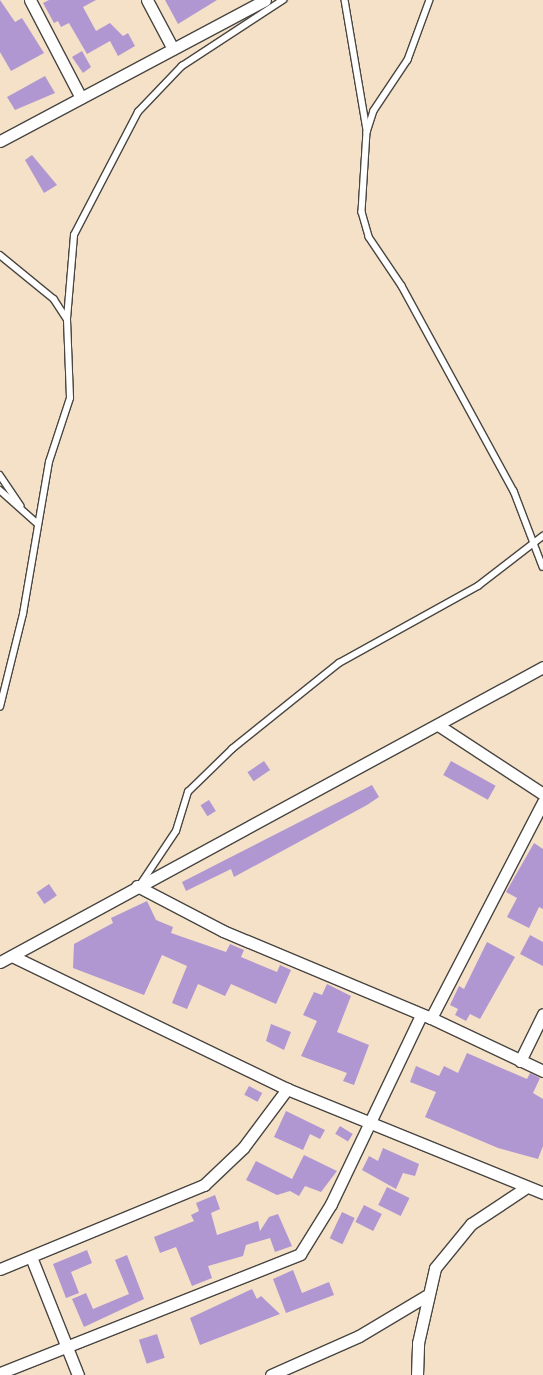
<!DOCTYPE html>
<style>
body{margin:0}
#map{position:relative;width:543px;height:1375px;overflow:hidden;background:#f4e1c7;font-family:Itim,sans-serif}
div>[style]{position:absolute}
.building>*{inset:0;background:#b197d1;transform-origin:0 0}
.roads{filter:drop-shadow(1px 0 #494642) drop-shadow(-1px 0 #494642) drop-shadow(0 1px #494642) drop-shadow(0 -1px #494642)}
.lane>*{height:5.5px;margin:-2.75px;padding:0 2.75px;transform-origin:2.75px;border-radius:2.75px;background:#fff}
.street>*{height:11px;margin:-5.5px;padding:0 5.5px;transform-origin:5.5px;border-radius:5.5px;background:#fff}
span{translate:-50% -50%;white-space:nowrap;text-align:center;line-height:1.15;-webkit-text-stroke:5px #fdfcf7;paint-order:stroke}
</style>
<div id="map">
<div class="building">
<div style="clip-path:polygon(0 0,15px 22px,22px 18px,44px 53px,11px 71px,0 52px)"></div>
<div style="clip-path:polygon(49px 0,96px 0,83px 7px,96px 31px,110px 23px,123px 36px,128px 33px,135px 46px,118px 56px,110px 41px,87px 54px,69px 23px,61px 27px,58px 21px,54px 23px,43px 3px)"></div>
<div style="clip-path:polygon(165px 0,217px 0,178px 24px)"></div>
<div style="clip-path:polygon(82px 51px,91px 67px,83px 73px,72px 57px)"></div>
<div style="clip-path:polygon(45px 76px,55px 93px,15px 110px,7px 97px)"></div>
<div style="clip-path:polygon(32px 155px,57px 185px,44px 193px,25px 160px)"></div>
<div style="left:264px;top:761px;width:11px;height:20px;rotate:56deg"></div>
<div style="left:451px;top:761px;width:51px;height:16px;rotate:29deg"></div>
<div style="clip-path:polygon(372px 785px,379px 797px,367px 805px,234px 877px,231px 869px,186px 891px,182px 882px)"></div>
<div style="left:209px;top:800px;width:13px;height:10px;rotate:58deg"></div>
<div style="clip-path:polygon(534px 843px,543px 849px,543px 909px,539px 907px,529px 928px,507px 917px,517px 898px,506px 892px)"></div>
<div style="left:49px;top:884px;width:14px;height:15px;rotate:56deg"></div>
<div style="clip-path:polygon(147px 901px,156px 920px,173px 927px,171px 933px,226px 952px,230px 944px,244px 950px,241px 957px,277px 972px,280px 965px,291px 970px,276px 1004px,231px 984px,225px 996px,198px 984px,187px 1009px,172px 1003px,187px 966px,162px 955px,144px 995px,73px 968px,74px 944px,113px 923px,111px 918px)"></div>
<div style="clip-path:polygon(530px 935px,543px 942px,543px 966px,520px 954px)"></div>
<div style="clip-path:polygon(487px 942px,515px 957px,480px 1019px,470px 1014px,466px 1021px,455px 1015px,458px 1009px,450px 1005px,459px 986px,464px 989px)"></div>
<div style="clip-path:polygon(327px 984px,351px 996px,337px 1032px,369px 1045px,354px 1085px,343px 1081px,347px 1073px,301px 1056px,317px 1021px,303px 1015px,314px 992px,322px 995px)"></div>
<div style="clip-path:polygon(271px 1024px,291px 1032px,284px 1050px,266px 1041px)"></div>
<div style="clip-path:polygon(467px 1053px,527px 1079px,530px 1073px,540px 1078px,533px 1093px,543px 1099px,543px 1146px,538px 1159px,498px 1148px,425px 1117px,436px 1092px,410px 1082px,416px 1066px,439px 1076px,444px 1066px,458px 1073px)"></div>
<div style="left:249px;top:1086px;width:15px;height:10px;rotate:28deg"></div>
<div style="clip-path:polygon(286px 1111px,325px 1130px,320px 1139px,310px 1134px,303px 1150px,274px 1137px)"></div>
<div style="left:340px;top:1126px;width:15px;height:9px;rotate:32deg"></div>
<div style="clip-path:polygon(383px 1148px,419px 1164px,415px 1176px,403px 1173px,396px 1189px,362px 1170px,369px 1156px,378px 1161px)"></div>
<div style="clip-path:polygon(304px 1155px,337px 1171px,321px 1192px,305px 1186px,299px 1196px,290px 1191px,277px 1195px,246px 1180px,256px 1161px,292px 1179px)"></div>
<div style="left:387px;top:1187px;width:25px;height:20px;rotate:26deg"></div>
<div style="clip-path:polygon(215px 1195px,220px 1209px,211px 1213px,217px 1235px,258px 1221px,260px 1231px,269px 1217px,278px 1214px,292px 1246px,275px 1252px,270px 1238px,246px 1245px,243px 1256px,208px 1266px,212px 1278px,192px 1286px,176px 1247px,160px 1253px,154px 1237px,194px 1221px,191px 1215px,199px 1211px,196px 1203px)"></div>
<div style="left:364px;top:1205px;width:20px;height:19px;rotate:27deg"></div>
<div style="left:342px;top:1212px;width:14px;height:29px;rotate:25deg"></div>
<div style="clip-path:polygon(87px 1250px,92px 1263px,71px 1272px,79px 1293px,66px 1298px,53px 1264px)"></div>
<div style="clip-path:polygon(127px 1255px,144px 1299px,84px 1327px,72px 1299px,86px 1293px,93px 1309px,129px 1294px,115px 1260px)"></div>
<div style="clip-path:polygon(293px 1270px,302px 1293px,329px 1282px,334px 1295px,286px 1313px,273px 1279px)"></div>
<div style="clip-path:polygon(252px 1289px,257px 1299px,261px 1296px,280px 1314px,200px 1345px,190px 1318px)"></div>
<div style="left:157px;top:1334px;width:25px;height:19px;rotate:72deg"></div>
</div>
<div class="roads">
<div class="lane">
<div style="left:345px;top:0;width:132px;rotate:80.4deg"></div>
<div style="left:430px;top:0;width:64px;rotate:110.1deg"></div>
<div style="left:408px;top:60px;width:61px;rotate:123.7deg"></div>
<div style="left:374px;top:111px;width:22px;rotate:108deg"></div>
<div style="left:367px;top:132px;width:80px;rotate:93.6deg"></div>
<div style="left:362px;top:212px;width:26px;rotate:74deg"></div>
<div style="left:369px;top:237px;width:59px;rotate:56deg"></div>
<div style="left:402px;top:286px;width:234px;rotate:61.4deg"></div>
<div style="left:514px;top:491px;width:81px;rotate:69.1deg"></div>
<div style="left:0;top:255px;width:70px;rotate:39.2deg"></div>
<div style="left:54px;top:299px;width:24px;rotate:57deg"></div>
<div style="left:0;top:475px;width:37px;rotate:56deg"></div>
<div style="left:0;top:490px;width:51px;rotate:41.8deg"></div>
<div style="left:0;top:707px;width:96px;rotate:-76.1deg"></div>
<div style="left:23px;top:614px;width:154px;rotate:-80.3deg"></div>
<div style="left:49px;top:462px;width:67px;rotate:-71.8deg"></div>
<div style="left:70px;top:398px;width:79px;rotate:-92.2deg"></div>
<div style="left:67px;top:319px;width:84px;rotate:-85.2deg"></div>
<div style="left:74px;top:235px;width:139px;rotate:-62.5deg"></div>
<div style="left:138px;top:112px;width:64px;rotate:-46.3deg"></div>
<div style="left:182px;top:66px;width:121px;rotate:-33.2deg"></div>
<div style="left:142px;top:882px;width:61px;rotate:-56.3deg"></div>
<div style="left:176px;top:831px;width:41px;rotate:-72.9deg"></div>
<div style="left:188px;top:792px;width:62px;rotate:-44.3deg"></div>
<div style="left:232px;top:749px;width:137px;rotate:-38.8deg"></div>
<div style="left:339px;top:663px;width:159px;rotate:-29deg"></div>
<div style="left:478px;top:586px;width:82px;rotate:-37.6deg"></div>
</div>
<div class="street">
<div style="left:30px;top:0;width:110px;rotate:62.5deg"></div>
<div style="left:147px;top:0;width:55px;rotate:62deg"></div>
<div style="left:0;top:141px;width:300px;rotate:-28deg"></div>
<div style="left:438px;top:725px;width:126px;rotate:33.3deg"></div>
<div style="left:137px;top:886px;width:97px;rotate:27.6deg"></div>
<div style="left:223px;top:931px;width:225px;rotate:22.7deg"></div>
<div style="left:431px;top:1018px;width:124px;rotate:25.3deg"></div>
<div style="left:12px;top:956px;width:305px;rotate:25.8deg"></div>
<div style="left:287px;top:1089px;width:276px;rotate:22.1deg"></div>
<div style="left:0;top:962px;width:618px;rotate:-28.51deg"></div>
<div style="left:431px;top:1018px;width:243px;rotate:-62.6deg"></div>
<div style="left:520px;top:1061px;width:52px;rotate:-63.9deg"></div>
<div style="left:31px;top:1257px;width:127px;rotate:68.3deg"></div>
<div style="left:0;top:1269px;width:221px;rotate:-22.4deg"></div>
<div style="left:204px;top:1185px;width:54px;rotate:-43.5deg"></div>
<div style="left:243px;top:1148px;width:74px;rotate:-53.3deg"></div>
<div style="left:0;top:1373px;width:323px;rotate:-21.6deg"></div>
<div style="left:300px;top:1254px;width:59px;rotate:-58.2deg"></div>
<div style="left:331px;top:1204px;width:209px;rotate:-64.5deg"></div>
<div style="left:271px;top:1375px;width:96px;rotate:-23.9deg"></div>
<div style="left:359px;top:1336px;width:78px;rotate:-30.8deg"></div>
<div style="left:417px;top:1375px;width:32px;rotate:-88deg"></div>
<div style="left:418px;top:1343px;width:77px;rotate:-77.2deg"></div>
<div style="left:435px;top:1268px;width:57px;rotate:-50.7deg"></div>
<div style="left:471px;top:1224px;width:67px;rotate:-33.5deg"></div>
</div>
</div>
</div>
